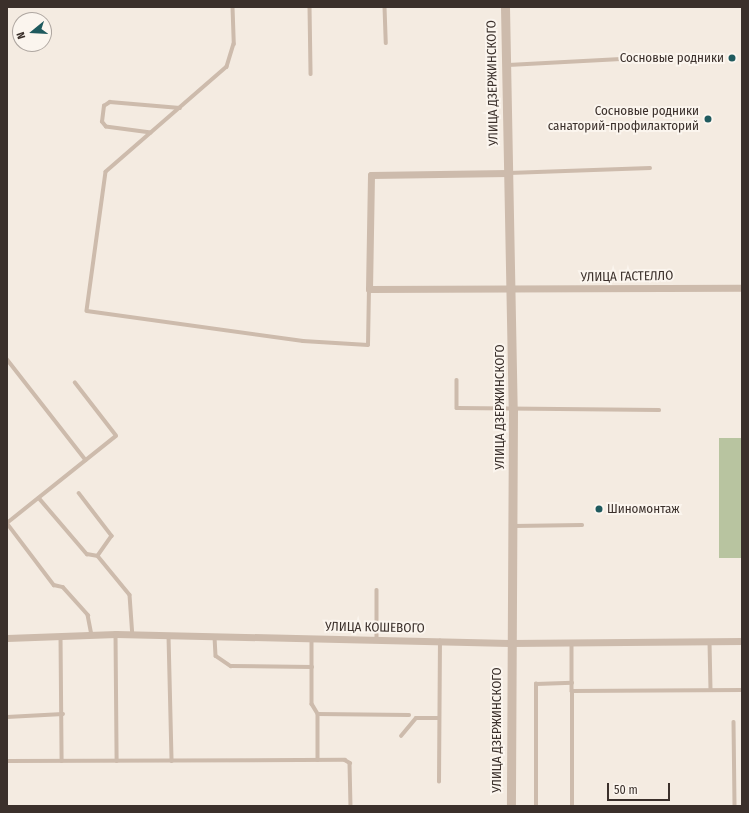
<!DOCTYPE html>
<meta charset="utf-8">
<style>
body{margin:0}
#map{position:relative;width:749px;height:813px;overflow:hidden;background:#f4ebe1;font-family:"Fira Sans Condensed",sans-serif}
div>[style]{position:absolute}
.green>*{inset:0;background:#b8c4a0;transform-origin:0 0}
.service>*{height:3.5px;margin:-1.75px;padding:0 1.75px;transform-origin:1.75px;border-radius:1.75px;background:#cdbbac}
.minor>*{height:7px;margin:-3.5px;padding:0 3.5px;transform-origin:3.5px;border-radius:3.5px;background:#cdbbac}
.tertiary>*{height:9px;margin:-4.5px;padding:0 4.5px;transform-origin:4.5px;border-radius:4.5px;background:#cdbbac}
.dots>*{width:11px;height:11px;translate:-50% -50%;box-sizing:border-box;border:2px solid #fbf5ee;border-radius:50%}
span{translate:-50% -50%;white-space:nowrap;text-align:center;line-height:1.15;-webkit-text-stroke:4px #fbf5ee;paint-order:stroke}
.poi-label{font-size:13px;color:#3b302b}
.right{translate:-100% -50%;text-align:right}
.left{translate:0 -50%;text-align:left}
.street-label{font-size:13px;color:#3b302b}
.frame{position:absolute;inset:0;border:8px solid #3b302b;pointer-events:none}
.north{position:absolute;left:12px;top:12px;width:40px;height:40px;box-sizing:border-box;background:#fbf5ee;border:1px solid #aea6a0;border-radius:50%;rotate:252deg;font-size:11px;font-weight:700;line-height:16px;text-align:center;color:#3b302b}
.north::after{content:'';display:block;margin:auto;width:14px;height:18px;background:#1f5a5e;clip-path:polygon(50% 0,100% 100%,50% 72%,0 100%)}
.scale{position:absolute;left:607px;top:783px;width:63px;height:18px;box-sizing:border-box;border:2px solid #3b302b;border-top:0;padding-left:5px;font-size:12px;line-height:14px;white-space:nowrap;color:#3b302b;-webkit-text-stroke:3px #fbf5ee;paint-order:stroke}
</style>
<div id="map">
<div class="green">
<div style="left:719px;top:438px;width:23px;height:120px"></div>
</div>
<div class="service">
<div style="left:233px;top:7px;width:37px;rotate:88deg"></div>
<div style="left:234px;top:44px;width:24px;rotate:107deg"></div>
<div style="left:227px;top:67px;width:160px;rotate:139deg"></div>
<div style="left:106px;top:172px;width:140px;rotate:97.8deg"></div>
<div style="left:87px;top:311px;width:218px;rotate:7.9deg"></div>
<div style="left:303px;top:341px;width:65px;rotate:3.5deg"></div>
<div style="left:368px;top:345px;width:56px;rotate:-89deg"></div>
<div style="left:310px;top:7px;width:67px;rotate:89.1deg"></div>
<div style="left:385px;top:7px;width:36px;rotate:88deg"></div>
<div style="left:507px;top:65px;width:114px;rotate:-3deg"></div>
<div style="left:151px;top:133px;width:45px;rotate:-172.4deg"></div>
<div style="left:106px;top:127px;width:6px;rotate:-129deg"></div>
<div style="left:102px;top:122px;width:16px;rotate:-83deg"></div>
<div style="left:104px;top:106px;width:7px;rotate:-34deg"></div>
<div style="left:110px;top:102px;width:70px;rotate:4.9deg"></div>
<div style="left:509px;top:173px;width:141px;rotate:-2deg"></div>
<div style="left:7px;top:359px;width:128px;rotate:52deg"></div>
<div style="left:457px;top:380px;width:28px;rotate:90deg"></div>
<div style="left:457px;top:408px;width:202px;rotate:0.6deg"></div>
<div style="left:79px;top:493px;width:54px;rotate:52.5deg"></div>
<div style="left:112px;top:536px;width:24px;rotate:125deg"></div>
<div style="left:39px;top:498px;width:74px;rotate:49.4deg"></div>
<div style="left:87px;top:554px;width:11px;rotate:10deg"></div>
<div style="left:98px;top:556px;width:50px;rotate:50.6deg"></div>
<div style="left:130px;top:595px;width:39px;rotate:86deg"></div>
<div style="left:7px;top:523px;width:139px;rotate:-38.6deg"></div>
<div style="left:116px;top:436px;width:67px;rotate:-127.7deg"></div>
<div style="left:7px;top:523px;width:78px;rotate:52.8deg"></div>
<div style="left:54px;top:585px;width:9px;rotate:13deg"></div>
<div style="left:63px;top:587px;width:38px;rotate:48deg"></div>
<div style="left:88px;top:615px;width:20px;rotate:79deg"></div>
<div style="left:514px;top:526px;width:68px;rotate:-0.8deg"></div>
<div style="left:377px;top:590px;width:50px;rotate:90deg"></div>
<div style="left:116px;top:634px;width:127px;rotate:89.5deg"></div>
<div style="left:61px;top:636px;width:125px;rotate:89.5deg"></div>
<div style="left:169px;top:636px;width:125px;rotate:88.6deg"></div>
<div style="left:215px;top:637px;width:19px;rotate:87deg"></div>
<div style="left:216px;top:656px;width:18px;rotate:34deg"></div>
<div style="left:231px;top:666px;width:81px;rotate:0.7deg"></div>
<div style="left:312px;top:639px;width:65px;rotate:90deg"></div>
<div style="left:312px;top:704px;width:12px;rotate:59deg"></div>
<div style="left:318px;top:714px;width:46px;rotate:90deg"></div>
<div style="left:572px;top:642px;width:49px;rotate:90deg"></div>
<div style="left:572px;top:691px;width:170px;rotate:-0.3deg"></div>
<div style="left:710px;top:642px;width:48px;rotate:88.8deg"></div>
<div style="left:318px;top:714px;width:91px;rotate:0.6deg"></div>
<div style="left:7px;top:717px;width:56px;rotate:-3.1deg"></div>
<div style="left:734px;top:722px;width:84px;rotate:89.3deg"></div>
<div style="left:401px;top:736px;width:23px;rotate:-50deg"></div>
<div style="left:416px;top:718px;width:23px"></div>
<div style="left:7px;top:761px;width:338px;rotate:-0.2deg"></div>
<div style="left:345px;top:760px;width:6px;rotate:31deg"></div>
<div style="left:350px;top:763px;width:43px;rotate:88.7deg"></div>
<div style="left:439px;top:782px;width:141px;rotate:-89.6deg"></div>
<div style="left:536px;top:806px;width:122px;rotate:-90deg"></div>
<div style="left:536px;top:684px;width:36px;rotate:-2deg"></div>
<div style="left:572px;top:806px;width:115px;rotate:-90deg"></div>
</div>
<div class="minor">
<div style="left:508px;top:173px;width:137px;rotate:179.2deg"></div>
<div style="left:371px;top:175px;width:114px;rotate:91deg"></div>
<div style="left:369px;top:289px;width:373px;rotate:-0.2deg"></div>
<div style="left:7px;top:638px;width:109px;rotate:-2.1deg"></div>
<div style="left:116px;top:634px;width:394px;rotate:1.3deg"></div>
<div style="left:510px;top:643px;width:232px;rotate:-0.5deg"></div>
</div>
<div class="tertiary">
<div style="left:505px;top:7px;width:402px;rotate:88.9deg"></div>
<div style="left:513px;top:409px;width:397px;rotate:90.3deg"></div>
</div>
<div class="dots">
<div style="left:732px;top:58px;background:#1f5a5e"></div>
<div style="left:708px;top:119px;background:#1f5a5e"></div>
<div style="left:599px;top:509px;background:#1f5a5e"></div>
</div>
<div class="poi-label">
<span class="right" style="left:724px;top:58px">Сосновые родники</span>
<span class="right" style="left:699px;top:119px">Сосновые родники<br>санаторий-профилакторий</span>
<span class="left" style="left:607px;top:509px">Шиномонтаж</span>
</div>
<div class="street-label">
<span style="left:493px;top:83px;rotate:-91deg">УЛИЦА ДЗЕРЖИНСКОГО</span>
<span style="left:627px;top:277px;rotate:-1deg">УЛИЦА ГАСТЕЛЛО</span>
<span style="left:500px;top:407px;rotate:-90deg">УЛИЦА ДЗЕРЖИНСКОГО</span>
<span style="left:375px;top:628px;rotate:1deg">УЛИЦА КОШЕВОГО</span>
<span style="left:497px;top:730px;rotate:-90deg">УЛИЦА ДЗЕРЖИНСКОГО</span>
</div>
<div class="frame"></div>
<div class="north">N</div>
<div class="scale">50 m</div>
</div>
